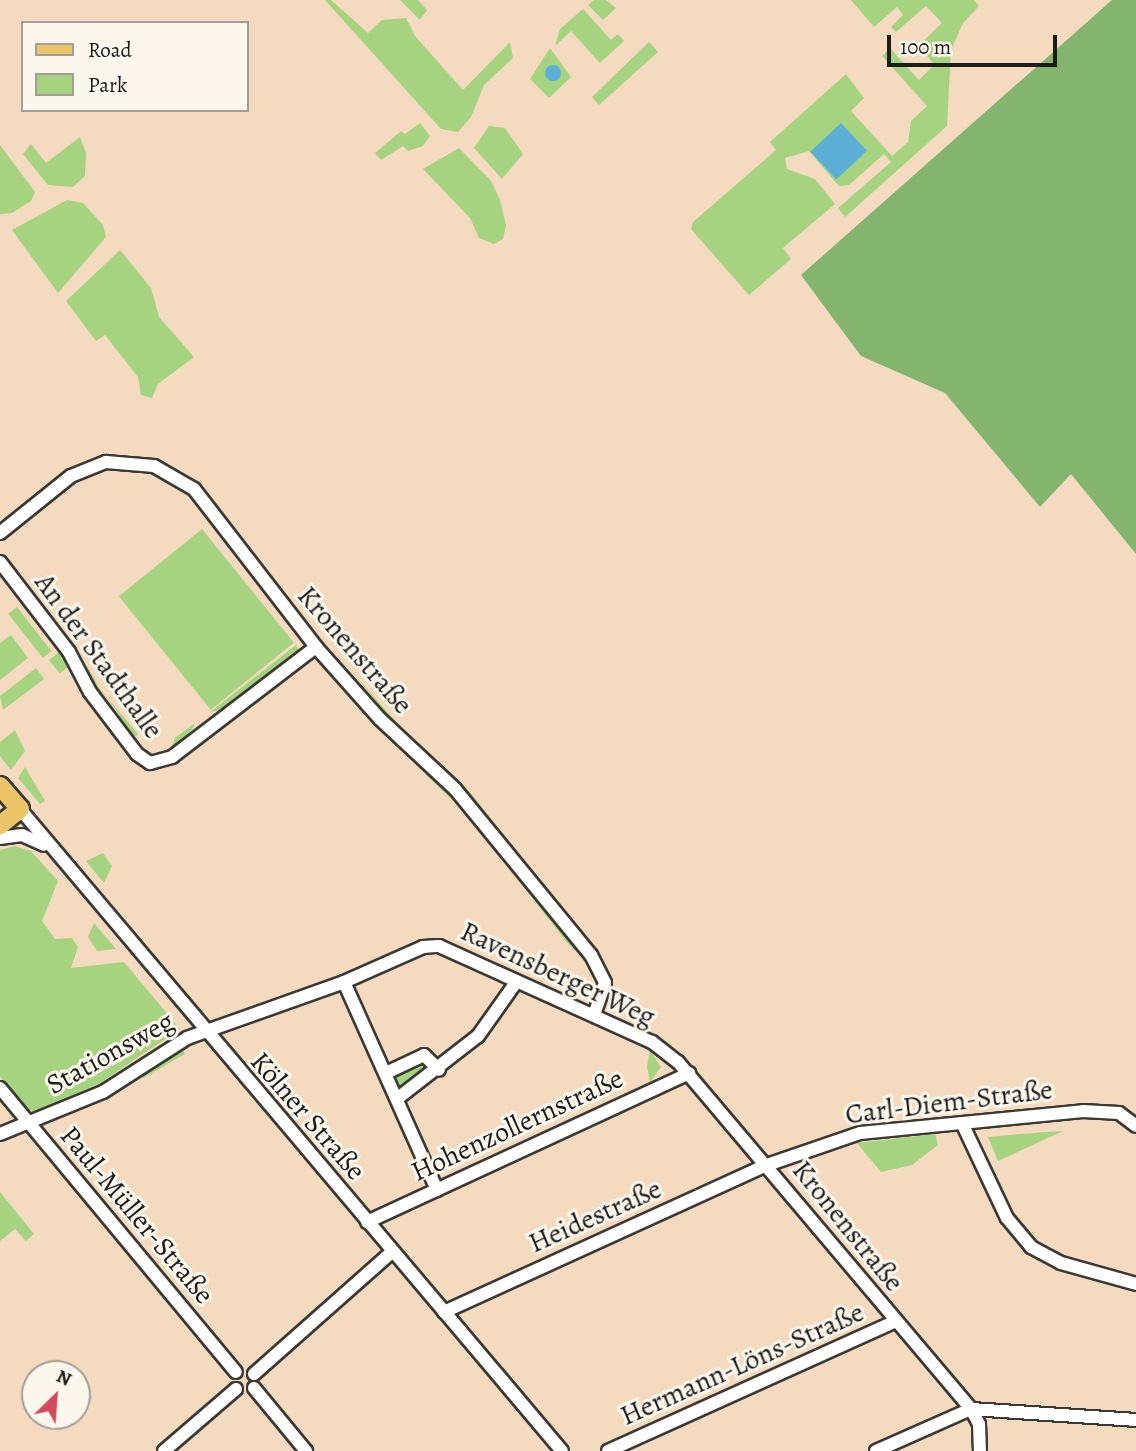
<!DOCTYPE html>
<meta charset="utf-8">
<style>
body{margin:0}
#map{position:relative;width:1136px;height:1451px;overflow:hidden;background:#f4dbbf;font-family:Alegreya,serif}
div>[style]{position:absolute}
.green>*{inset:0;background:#a6d380;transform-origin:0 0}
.forest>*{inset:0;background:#84b56e}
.water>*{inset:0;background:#5cafd7;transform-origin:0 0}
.round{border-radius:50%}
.roads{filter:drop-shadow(2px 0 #3c3934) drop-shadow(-2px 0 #3c3934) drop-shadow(0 2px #3c3934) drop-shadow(0 -2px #3c3934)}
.minor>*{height:12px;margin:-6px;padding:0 6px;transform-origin:6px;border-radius:6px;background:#fff}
.primary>*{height:18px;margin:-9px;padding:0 9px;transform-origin:9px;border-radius:9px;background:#edc569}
span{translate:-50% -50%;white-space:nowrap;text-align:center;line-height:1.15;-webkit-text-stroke:6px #fbf7ec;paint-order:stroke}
.street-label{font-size:28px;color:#1c1c1c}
.legend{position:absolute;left:21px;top:21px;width:228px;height:91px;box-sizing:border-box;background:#fbf7ec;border:2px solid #a29f99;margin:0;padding:9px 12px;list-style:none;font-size:21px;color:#1c1c1c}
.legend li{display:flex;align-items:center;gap:14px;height:35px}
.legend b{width:35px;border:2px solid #a29f99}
.north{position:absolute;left:21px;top:1360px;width:70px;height:70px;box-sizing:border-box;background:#fbf7ec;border:2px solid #a29f99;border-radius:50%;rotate:25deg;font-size:19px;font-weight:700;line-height:28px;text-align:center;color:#1c1c1c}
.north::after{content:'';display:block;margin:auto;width:24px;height:32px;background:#d1495b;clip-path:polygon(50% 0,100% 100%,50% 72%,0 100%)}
.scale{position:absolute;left:887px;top:35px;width:170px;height:32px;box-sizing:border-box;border:4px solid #1c1c1c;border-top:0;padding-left:9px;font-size:21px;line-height:24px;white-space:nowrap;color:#1c1c1c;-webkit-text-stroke:5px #fbf7ec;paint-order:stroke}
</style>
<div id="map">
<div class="green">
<div style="clip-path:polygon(325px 0,331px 0,368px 33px,382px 20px,406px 18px,415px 36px,463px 90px,510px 42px,513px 58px,484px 85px,471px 117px,458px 132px,441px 129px)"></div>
<div style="clip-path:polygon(400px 0,418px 0,427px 10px,420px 20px)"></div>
<div style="clip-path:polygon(594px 0,606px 0,616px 8px,603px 20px,588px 5px)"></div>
<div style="clip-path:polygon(851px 0,974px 0,979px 6px,963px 23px,951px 50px,947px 126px,845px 217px,838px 208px,891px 162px,884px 154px,849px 185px,839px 186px,809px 151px,785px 158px,787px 169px,815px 179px,835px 204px,783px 248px,791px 259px,749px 295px,691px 229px,693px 222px,776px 150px,770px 142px,846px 74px,864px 98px,851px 111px,892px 156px,908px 142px,911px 121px,927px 106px,882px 56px,890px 48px,919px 80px,934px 65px,919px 45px,942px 23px,926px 6px,896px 32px,891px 27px,903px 15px,897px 7px,874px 27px)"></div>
<div style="clip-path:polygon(583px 9px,611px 40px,618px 34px,624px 41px,600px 63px,571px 31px,555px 46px,560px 29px)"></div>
<div style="clip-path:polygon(649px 42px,658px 52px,599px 105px,592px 97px)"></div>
<div style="clip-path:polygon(550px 48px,571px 77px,549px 98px,530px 79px)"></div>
<div style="clip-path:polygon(420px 123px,430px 136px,423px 146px,408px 151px,403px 146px,381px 160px,375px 153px,401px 131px,405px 134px)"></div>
<div style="clip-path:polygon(489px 126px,505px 128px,523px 154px,502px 179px,474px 148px)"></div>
<div style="clip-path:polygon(80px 137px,86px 153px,85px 176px,73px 187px,48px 185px,23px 154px,31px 144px,46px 163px)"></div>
<div style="clip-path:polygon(0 145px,35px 192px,31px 201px,12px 213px,0 214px)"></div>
<div style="clip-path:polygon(459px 148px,491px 181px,500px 200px,506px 225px,503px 239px,494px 244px,479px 238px,470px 218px,423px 169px)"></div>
<div style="clip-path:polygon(67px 200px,83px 203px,103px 225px,106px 237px,58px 293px,12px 230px)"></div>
<div style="clip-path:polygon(120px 250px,151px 288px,159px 317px,194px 357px,158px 384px,152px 398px,141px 395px,138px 377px,105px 335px,96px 341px,66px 301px)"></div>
<div style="left:202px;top:529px;width:146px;height:107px;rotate:51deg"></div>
<div style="left:17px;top:607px;width:56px;height:11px;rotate:52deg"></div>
<div style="clip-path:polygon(11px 635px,28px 658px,0 680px,0 643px)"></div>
<div style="clip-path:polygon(296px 645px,299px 650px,264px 677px,221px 710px,210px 712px)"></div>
<div style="left:59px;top:652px;width:17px;height:13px;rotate:50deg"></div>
<div style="clip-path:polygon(87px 666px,100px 689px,138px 734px,130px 740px,115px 720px,120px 715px,103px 693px,97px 697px,83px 670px)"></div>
<div style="clip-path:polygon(36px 668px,44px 679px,3px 710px,0 696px)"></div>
<div style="clip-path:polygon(352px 672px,398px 724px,469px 791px,588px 941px,475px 800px,396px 725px)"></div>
<div style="clip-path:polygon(195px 723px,189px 737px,169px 753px,175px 738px)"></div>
<div style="clip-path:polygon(15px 730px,25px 751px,11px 770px,0 756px,0 742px)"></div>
<div style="clip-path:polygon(25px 767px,45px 801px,40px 804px,18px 778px)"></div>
<div style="clip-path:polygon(425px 774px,430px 774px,461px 803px,589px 963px,568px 944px,469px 816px)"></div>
<div style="clip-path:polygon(15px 846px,31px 851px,58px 881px,42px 921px,55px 939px,72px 938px,78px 947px,71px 968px,124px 962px,180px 1029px,100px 1083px,34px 1112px,22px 1106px,0 1076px,0 850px)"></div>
<div style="clip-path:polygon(103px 853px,112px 866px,104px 883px,86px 861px)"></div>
<div style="clip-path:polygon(94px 923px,116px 949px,97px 951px,88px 937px)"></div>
<div style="clip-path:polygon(182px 1049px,185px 1054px,143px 1078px,143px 1073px)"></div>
<div style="clip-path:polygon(650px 1050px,661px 1067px,650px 1082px,647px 1067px)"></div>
<div style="clip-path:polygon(420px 1063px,429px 1066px,401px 1088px,397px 1086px,396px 1076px)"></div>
<div style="clip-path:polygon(1063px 1131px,998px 1161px,988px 1137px,1045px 1132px)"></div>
<div style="clip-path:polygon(935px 1134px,938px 1145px,912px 1165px,881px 1172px,857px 1143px)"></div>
<div style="clip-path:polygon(0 1192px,34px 1234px,26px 1241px,15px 1229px,0 1241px)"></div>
</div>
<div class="forest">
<div style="clip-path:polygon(1112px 0,1136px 0,1136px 554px,1071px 474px,1040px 507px,945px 393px,861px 356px,801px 275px)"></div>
</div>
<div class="water">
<div class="round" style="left:545px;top:65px;width:16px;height:16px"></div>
<div style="left:841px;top:123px;width:38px;height:42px;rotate:47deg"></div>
</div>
<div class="roads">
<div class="minor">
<div style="left:0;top:533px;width:91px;rotate:-38.8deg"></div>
<div style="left:71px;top:476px;width:38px;rotate:-22deg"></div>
<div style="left:106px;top:462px;width:48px;rotate:4.8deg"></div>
<div style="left:154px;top:466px;width:46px;rotate:29.9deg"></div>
<div style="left:194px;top:489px;width:200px;rotate:52.3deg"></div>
<div style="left:316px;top:647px;width:96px;rotate:48.4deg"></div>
<div style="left:380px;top:719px;width:103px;rotate:43deg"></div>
<div style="left:455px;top:789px;width:215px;rotate:50.7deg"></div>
<div style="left:591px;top:955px;width:31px;rotate:63deg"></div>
<div style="left:605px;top:983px;width:34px;rotate:109deg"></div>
<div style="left:0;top:562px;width:113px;rotate:52.5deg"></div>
<div style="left:69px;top:652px;width:45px;rotate:62.3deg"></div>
<div style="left:90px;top:692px;width:78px;rotate:52.8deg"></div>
<div style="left:137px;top:754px;width:16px;rotate:35deg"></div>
<div style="left:150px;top:763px;width:23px;rotate:-15deg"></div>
<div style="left:172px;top:757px;width:181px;rotate:-37.4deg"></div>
<div style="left:20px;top:809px;width:840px;rotate:49.83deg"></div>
<div style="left:0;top:838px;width:22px;rotate:-8deg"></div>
<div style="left:22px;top:835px;width:24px;rotate:24deg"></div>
<div style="left:344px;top:982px;width:228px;rotate:65.9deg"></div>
<div style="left:386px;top:1073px;width:42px;rotate:-25.3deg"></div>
<div style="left:424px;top:1055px;width:21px;rotate:45deg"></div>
<div style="left:0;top:1088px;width:369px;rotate:50.3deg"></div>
<div style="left:398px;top:1098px;width:101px;rotate:-37.8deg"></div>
<div style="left:478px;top:1036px;width:67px;rotate:-54.7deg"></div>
<div style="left:962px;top:1123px;width:105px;rotate:64.7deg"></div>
<div style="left:1007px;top:1218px;width:38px;rotate:50deg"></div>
<div style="left:1031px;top:1247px;width:34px;rotate:28deg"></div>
<div style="left:1061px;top:1263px;width:78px;rotate:15.6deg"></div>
<div style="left:0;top:1134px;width:111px;rotate:-22.2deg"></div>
<div style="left:103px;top:1092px;width:100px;rotate:-32.7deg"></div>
<div style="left:187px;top:1038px;width:167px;rotate:-19.6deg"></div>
<div style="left:344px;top:982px;width:86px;rotate:-23.9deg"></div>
<div style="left:423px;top:947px;width:16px;rotate:-4deg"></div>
<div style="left:439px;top:946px;width:234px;rotate:24.3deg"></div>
<div style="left:652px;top:1042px;width:33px;rotate:38deg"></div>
<div style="left:678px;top:1062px;width:454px;rotate:49.8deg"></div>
<div style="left:971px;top:1409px;width:17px;rotate:62deg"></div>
<div style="left:979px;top:1424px;width:27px;rotate:88deg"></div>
<div style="left:367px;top:1222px;width:355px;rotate:-24.8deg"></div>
<div style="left:444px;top:1312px;width:355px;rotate:-24.5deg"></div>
<div style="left:767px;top:1165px;width:98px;rotate:-19deg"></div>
<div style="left:860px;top:1133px;width:224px;rotate:-5.6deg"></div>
<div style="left:1083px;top:1111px;width:36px;rotate:3deg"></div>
<div style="left:1119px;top:1113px;width:21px;rotate:37deg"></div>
<div style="left:254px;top:1374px;width:184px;rotate:-41.5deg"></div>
<div style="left:254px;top:1388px;width:82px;rotate:50.5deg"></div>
<div style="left:971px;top:1409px;width:165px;rotate:3.8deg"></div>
<div style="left:164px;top:1451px;width:95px;rotate:-40.7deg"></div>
<div style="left:608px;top:1451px;width:316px;rotate:-24.3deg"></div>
<div style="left:876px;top:1451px;width:104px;rotate:-23.9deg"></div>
</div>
<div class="primary">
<div style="left:0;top:786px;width:30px;rotate:49deg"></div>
<div style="left:20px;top:809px;width:26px;rotate:141deg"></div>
</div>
</div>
<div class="street-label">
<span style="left:355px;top:650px;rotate:49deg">Kronenstraße</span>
<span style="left:99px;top:656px;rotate:54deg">An der Stadthalle</span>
<span style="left:558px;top:974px;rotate:25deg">Ravensberger Weg</span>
<span style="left:110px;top:1053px;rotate:-29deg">Stationsweg</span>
<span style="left:949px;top:1102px;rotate:-7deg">Carl-Diem-Straße</span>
<span style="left:308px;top:1116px;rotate:49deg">Kölner Straße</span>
<span style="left:517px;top:1125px;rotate:-25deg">Hohenzollernstraße</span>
<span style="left:137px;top:1215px;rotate:50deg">Paul-Müller-Straße</span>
<span style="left:595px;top:1216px;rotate:-24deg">Heidestraße</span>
<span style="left:848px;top:1226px;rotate:51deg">Kronenstraße</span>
<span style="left:742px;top:1364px;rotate:-24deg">Hermann-Löns-Straße</span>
</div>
<ul class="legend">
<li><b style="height:9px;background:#edc569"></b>Road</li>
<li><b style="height:19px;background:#a6d380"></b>Park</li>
</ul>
<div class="north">N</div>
<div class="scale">100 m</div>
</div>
